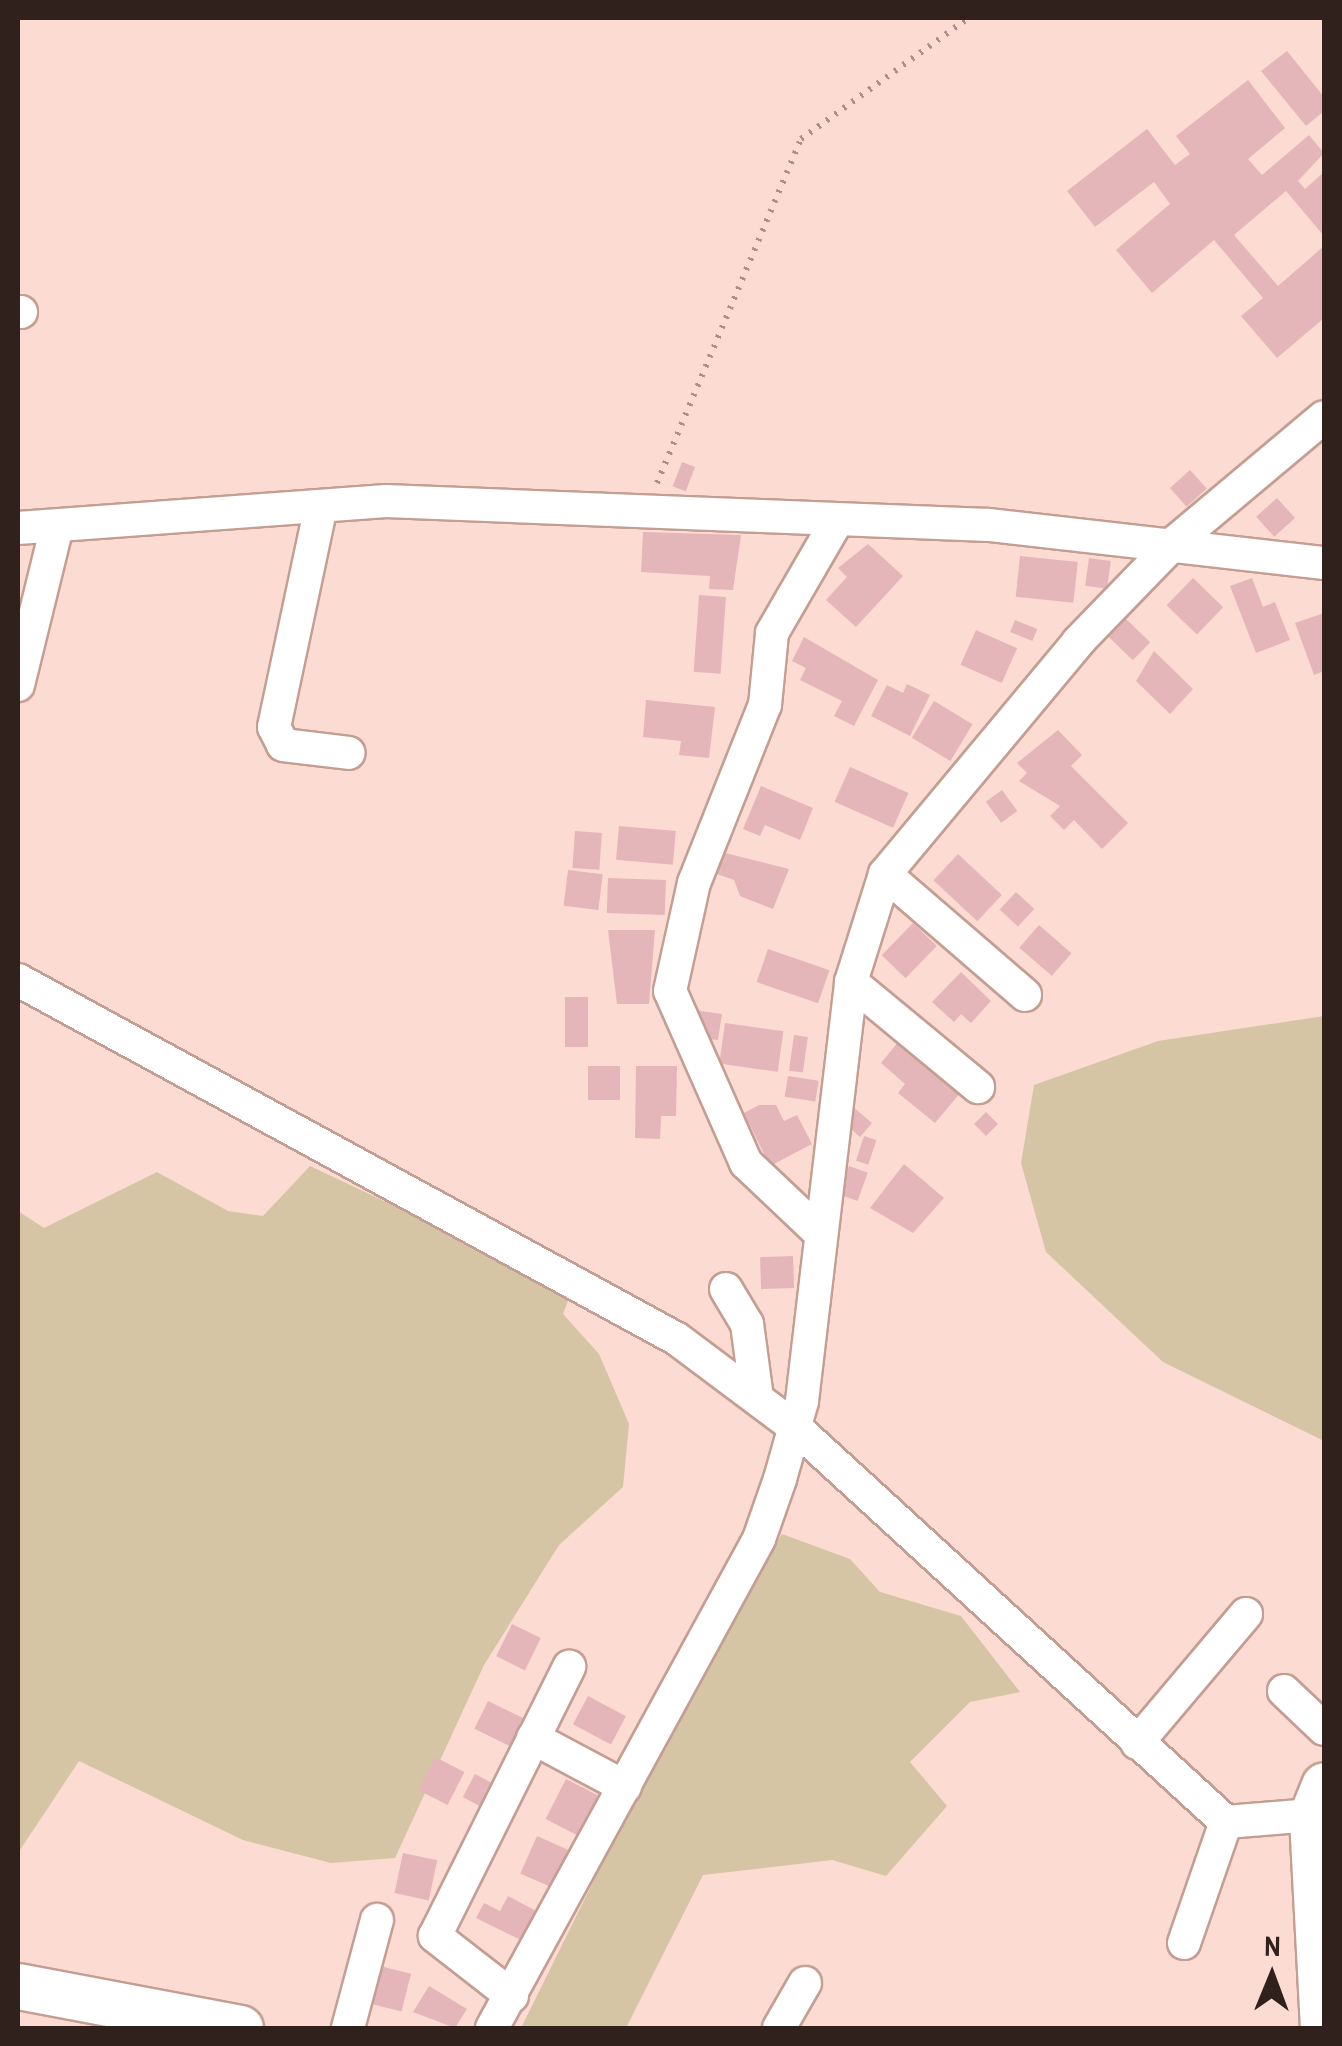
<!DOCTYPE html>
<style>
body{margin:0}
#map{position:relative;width:1342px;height:2046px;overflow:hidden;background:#fcdbd2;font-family:"Archivo Narrow",sans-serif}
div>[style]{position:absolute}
.green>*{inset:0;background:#d6c5a4}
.building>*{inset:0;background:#e5b6b9;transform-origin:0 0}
.path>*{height:6px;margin-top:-3px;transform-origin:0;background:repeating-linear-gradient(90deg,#aa9089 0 2.5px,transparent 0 10.5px)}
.roads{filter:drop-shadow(2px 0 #c49e93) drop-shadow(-2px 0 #c49e93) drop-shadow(0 2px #c49e93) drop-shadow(0 -2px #c49e93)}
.street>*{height:32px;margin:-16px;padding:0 16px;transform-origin:16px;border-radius:16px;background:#fff}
.secondary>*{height:45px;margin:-22.5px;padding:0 22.5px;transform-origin:22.5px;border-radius:22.5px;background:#fff}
span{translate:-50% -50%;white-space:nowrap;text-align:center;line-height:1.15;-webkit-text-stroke:8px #fcdbd2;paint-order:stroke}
.frame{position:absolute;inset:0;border:20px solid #30211d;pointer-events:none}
.north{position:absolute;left:1222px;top:1926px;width:100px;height:100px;-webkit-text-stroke:8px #fcdbd2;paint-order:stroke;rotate:1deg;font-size:28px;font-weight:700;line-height:40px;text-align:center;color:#30211d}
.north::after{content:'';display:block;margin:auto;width:35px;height:45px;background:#30211d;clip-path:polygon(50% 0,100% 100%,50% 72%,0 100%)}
</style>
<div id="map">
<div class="green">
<div style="clip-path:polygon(1324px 1016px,1324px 1441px,1163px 1362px,1046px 1252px,1021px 1163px,1034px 1085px,1158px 1041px)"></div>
<div style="clip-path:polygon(310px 1166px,572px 1290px,563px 1314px,599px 1354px,629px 1424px,623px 1487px,559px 1545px,484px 1665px,395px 1858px,331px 1863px,243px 1840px,79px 1761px,18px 1853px,18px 1211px,44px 1228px,157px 1172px,228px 1211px,263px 1216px)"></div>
<div style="clip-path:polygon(782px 1534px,850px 1559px,880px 1592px,961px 1616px,1020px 1692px,970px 1702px,910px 1762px,947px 1806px,886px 1876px,832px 1860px,703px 1875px,626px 2028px,521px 2028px,649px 1769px)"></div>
</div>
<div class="building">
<div style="clip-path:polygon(1287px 51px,1324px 97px,1324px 111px,1306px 126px,1261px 71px)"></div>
<div style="clip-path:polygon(1248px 80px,1285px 128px,1248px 159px,1262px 175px,1309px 135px,1324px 153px,1298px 181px,1305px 189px,1324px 172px,1324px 236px,1286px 191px,1234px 235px,1278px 286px,1324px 246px,1324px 318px,1277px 358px,1241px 316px,1263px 298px,1214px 240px,1152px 293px,1116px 250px,1170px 204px,1154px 182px,1095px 227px,1067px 191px,1147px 129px,1175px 165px,1190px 154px,1176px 136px)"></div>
<div style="left:682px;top:462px;width:14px;height:26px;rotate:21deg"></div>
<div style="left:1190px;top:470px;width:25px;height:27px;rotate:48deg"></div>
<div style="left:1277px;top:498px;width:27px;height:28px;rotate:48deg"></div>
<div style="clip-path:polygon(643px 532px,741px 535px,733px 590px,709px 589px,710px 576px,641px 572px)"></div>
<div style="clip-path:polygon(868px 544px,903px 576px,856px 627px,826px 600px,847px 577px,838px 568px)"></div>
<div style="left:1020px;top:556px;width:58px;height:41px;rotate:6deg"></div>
<div style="left:1089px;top:558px;width:22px;height:28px;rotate:8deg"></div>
<div style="left:1193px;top:578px;width:42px;height:38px;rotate:44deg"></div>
<div style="clip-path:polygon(1252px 578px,1263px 607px,1275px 602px,1290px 640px,1256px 653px,1230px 586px)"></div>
<div style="left:699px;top:595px;width:27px;height:77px;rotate:4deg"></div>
<div style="clip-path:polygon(1324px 613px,1324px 671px,1314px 675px,1295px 623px)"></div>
<div style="left:1125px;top:618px;width:35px;height:25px;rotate:44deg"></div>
<div style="left:1015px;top:620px;width:24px;height:13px;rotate:22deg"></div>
<div style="left:976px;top:630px;width:45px;height:38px;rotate:24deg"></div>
<div style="clip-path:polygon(804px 637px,878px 680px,854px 726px,834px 716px,842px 701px,800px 680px,806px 668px,792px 661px)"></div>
<div style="clip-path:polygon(1154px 651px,1193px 689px,1170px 714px,1136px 681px)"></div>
<div style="clip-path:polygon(907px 684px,930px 695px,910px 736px,871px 716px,887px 685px,903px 693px)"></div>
<div style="clip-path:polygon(646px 700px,715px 707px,709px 758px,679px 755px,681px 741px,643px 737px)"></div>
<div style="left:934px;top:701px;width:45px;height:43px;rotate:31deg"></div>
<div style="clip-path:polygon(1058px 730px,1082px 755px,1071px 766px,1128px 823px,1102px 849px,1074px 820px,1064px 830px,1050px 816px,1060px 806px,1019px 781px,1027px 773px,1017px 763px)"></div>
<div style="left:850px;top:767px;width:64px;height:38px;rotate:24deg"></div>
<div style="clip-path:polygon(761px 786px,813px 808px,800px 840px,765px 825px,760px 836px,743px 829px)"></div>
<div style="left:1002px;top:790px;width:26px;height:20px;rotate:54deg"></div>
<div style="left:619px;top:826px;width:57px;height:34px;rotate:5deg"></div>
<div style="left:575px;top:831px;width:27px;height:37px;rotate:4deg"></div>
<div style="clip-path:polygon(725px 853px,789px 869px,773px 909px,740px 896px,734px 880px,717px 874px)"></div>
<div style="left:958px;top:854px;width:60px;height:36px;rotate:43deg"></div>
<div style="left:568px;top:870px;width:35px;height:36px;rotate:7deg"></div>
<div style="left:608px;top:878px;width:58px;height:35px;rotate:2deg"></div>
<div style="left:1016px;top:892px;width:25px;height:24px;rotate:43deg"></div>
<div style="left:913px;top:923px;width:33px;height:45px;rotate:44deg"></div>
<div style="left:1039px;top:925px;width:43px;height:30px;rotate:41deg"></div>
<div style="clip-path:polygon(608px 930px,655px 930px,649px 1004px,617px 1004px)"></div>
<div style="left:768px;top:949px;width:65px;height:35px;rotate:19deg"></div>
<div style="clip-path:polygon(961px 972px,991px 1001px,971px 1023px,961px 1014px,954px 1022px,932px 1002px)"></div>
<div style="left:565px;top:997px;width:23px;height:50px"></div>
<div style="clip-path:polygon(694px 1010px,722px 1014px,718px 1040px,707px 1039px)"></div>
<div style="left:725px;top:1023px;width:59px;height:41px;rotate:8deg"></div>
<div style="left:794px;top:1035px;width:14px;height:36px;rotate:8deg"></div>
<div style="clip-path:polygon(899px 1041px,961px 1092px,935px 1123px,898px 1093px,905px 1084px,881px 1063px)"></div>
<div style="left:620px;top:1066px;width:34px;height:32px;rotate:90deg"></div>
<div style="clip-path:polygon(636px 1066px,677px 1066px,676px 1116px,661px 1116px,660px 1139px,635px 1138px)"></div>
<div style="left:788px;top:1076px;width:31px;height:21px;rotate:9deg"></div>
<div style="clip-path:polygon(759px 1105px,776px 1105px,784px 1121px,797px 1115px,812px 1144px,770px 1166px,744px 1113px)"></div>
<div style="clip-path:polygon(852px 1106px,872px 1123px,860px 1137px,852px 1130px)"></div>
<div style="left:986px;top:1112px;width:17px;height:17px;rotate:45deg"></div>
<div style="left:864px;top:1136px;width:13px;height:26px;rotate:18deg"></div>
<div style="clip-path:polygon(904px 1164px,944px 1198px,913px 1233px,870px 1208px)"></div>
<div style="left:849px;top:1166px;width:20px;height:30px;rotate:20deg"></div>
<div style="left:793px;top:1256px;width:32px;height:33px;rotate:88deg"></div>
<div style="left:512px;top:1624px;width:32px;height:36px;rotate:26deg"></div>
<div style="left:588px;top:1696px;width:43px;height:32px;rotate:28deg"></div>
<div style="left:488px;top:1701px;width:39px;height:31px;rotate:26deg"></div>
<div style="left:435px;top:1757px;width:33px;height:37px;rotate:27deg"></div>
<div style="left:475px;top:1774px;width:21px;height:26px;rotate:28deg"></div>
<div style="left:566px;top:1779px;width:38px;height:45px;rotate:27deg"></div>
<div style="left:537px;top:1836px;width:34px;height:41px;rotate:24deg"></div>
<div style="left:403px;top:1853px;width:35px;height:41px;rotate:12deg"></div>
<div style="clip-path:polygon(508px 1896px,540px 1913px,525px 1942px,476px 1918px,484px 1903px,500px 1911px)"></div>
<div style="left:376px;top:1965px;width:36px;height:39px;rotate:14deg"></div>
<div style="clip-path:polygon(429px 1986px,467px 2009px,455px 2028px,413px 2012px)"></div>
</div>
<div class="path">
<div style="left:657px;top:483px;width:373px;rotate:-67.3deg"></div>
<div style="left:801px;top:139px;width:206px;rotate:-35.9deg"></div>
</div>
<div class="roads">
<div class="street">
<div style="left:18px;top:312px;width:3px"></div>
<div style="left:321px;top:506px;width:226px;rotate:102deg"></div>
<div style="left:274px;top:727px;width:20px;rotate:63deg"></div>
<div style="left:283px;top:745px;width:66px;rotate:6.9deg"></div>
<div style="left:18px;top:528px;width:369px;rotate:-4.2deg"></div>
<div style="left:386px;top:501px;width:603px;rotate:2.28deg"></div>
<div style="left:989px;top:525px;width:337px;rotate:6.5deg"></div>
<div style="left:18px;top:685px;width:160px;rotate:-76.2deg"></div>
<div style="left:885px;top:874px;width:185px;rotate:40.8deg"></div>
<div style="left:18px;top:980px;width:750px;rotate:28.58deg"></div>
<div style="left:677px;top:1339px;width:149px;rotate:36.8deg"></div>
<div style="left:796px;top:1428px;width:583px;rotate:42.5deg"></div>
<div style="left:1226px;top:1822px;width:86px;rotate:-4.7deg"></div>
<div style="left:851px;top:982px;width:165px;rotate:39.6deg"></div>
<div style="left:820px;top:1233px;width:102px;rotate:-136.6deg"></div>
<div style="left:746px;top:1163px;width:188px;rotate:-113.8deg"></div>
<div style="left:670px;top:991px;width:111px;rotate:-77.5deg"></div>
<div style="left:694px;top:883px;width:192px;rotate:-68.3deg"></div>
<div style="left:765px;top:705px;width:72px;rotate:-84.4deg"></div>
<div style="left:772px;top:633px;width:129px;rotate:-59.9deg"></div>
<div style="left:726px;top:1289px;width:41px;rotate:59deg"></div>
<div style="left:747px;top:1324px;width:75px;rotate:82.3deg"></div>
<div style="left:1284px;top:1691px;width:55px;rotate:43.5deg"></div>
<div style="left:533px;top:1738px;width:104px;rotate:28deg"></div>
<div style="left:1137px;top:1743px;width:169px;rotate:-49.8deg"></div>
<div style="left:1184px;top:1943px;width:128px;rotate:-70.9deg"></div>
<div style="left:512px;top:1996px;width:98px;rotate:-142.1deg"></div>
<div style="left:435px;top:1936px;width:301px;rotate:-63.5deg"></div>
<div style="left:348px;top:2028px;width:112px;rotate:-75deg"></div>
<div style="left:492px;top:2028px;width:557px;rotate:-61.36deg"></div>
<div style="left:759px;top:1539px;width:64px;rotate:-70.7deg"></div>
<div style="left:780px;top:1479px;width:81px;rotate:-74.2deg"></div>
<div style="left:802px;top:1401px;width:422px;rotate:-83.3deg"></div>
<div style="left:851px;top:982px;width:113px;rotate:-72.5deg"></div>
<div style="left:885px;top:874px;width:302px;rotate:-50.2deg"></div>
<div style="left:1078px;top:642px;width:139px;rotate:-45.9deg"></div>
<div style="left:1175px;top:542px;width:194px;rotate:-40deg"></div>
<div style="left:779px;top:2028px;width:52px;rotate:-60deg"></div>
</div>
<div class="secondary">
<div style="left:18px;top:1986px;width:226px;rotate:10.7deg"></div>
<div style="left:1323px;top:2028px;width:213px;rotate:-93deg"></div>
<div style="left:1312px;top:1815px;width:32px;rotate:-68deg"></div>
</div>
</div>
<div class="frame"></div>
<div class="north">N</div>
</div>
